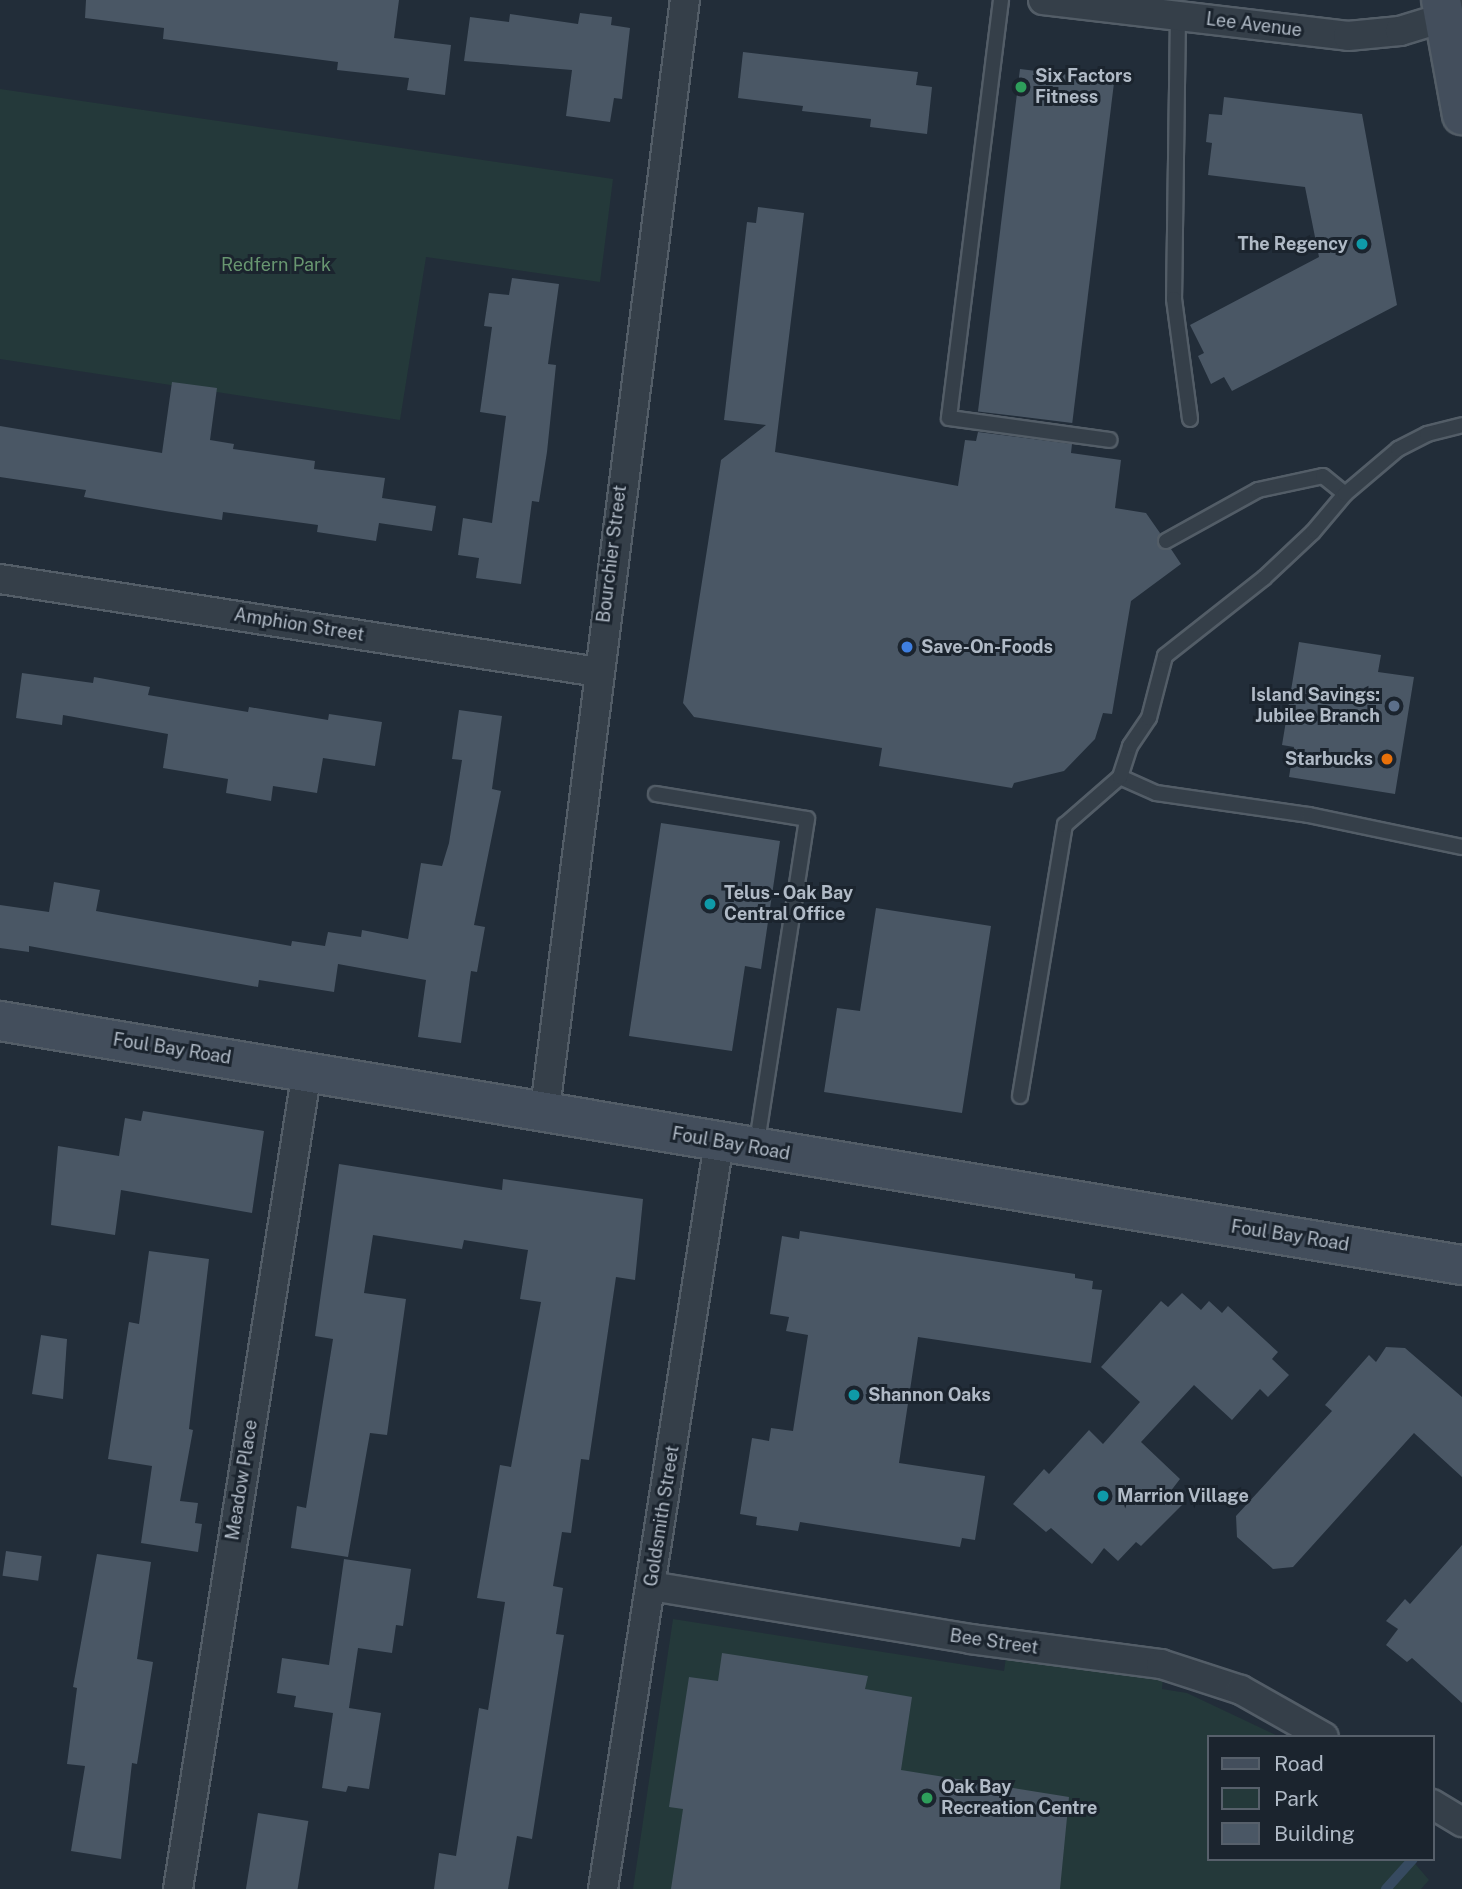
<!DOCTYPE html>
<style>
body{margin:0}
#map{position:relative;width:1462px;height:1889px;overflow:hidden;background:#222d39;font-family:"Public Sans",sans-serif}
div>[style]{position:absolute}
.green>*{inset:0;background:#24393a}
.stream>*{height:10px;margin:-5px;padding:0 5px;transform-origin:5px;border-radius:5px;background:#364a60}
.building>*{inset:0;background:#4a5765;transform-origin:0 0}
.roads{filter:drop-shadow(2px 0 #535d67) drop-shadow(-2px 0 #535d67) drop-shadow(0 2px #535d67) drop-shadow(0 -2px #535d67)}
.lane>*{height:14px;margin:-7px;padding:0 7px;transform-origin:7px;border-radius:7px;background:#353f49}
.street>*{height:28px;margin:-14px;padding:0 14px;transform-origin:14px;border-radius:14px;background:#353f49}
.secondary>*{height:38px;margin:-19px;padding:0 19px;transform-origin:19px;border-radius:19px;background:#434e5c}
.dots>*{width:19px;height:19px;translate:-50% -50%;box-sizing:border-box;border:4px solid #1b242e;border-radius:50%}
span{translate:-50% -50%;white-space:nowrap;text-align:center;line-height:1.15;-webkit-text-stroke:6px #1b242e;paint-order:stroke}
.street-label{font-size:18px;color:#b0bac6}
.poi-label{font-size:18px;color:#b0bac6;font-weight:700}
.left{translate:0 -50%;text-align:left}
.right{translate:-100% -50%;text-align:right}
.park-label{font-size:18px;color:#689670}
.legend{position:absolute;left:1207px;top:1735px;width:228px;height:126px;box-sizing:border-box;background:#1b242e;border:2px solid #57606b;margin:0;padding:9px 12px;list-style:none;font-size:21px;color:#b0bac6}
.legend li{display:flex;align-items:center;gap:14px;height:35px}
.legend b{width:35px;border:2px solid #57606b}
</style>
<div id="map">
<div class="green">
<div style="clip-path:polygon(0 89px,613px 179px,600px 282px,426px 257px,400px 420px,0 359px)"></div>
<div style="clip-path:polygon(673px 1619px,1004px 1671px,1008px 1644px,1164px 1665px,1162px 1689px,1187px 1693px,1280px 1737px,1208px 1737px,1208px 1859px,1411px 1859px,1429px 1880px,1421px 1889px,633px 1889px)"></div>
</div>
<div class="stream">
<div style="left:1386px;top:1889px;width:40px;rotate:-48deg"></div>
</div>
<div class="building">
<div style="clip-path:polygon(86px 0,399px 0,394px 38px,451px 45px,445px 95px,407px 90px,409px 78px,337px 70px,338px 62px,163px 39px,164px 28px,85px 18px)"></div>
<div style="clip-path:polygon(580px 13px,612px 17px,611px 25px,630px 28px,622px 99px,614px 98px,610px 122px,566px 116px,572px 70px,464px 61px,470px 17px,509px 22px,510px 14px,578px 24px)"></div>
<div style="clip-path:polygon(743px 52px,918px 72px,916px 85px,932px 87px,927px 134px,870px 127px,871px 119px,802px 111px,803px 106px,738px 98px)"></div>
<div style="left:1020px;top:69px;width:95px;height:345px;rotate:7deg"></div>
<div style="clip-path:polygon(1224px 97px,1362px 114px,1397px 305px,1232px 391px,1224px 377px,1211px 384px,1198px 356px,1204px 353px,1190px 325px,1319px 257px,1305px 187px,1208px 175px,1212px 143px,1206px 142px,1209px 114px,1222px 115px)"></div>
<div style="clip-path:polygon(758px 207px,804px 213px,775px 452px,958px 486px,965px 440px,976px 441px,978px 432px,1072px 444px,1071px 453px,1121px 460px,1115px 508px,1146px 513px,1160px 533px,1158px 546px,1171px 549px,1181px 564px,1131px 601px,1112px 714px,1103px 713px,1095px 739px,1064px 771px,1014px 783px,1012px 788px,879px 766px,882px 748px,694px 717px,683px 703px,721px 460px,766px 425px,724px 420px,747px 222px,756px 223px)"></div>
<div style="clip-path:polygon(512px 278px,559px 284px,548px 364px,556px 365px,547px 452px,539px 502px,532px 501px,521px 584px,476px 578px,479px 558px,458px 555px,463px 518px,492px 523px,506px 416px,480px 412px,492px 327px,484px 326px,489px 293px,509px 295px)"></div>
<div style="clip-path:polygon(172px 382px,217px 388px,210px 440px,234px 444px,233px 449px,315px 461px,314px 469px,385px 478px,382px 498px,436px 506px,432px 531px,379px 523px,376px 541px,317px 532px,318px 525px,223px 512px,222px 520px,165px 511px,84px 497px,86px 490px,0 477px,0 426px,162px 453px)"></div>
<div style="clip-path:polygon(1299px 642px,1381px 655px,1378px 672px,1414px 677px,1395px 794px,1289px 777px,1294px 747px,1282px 745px)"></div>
<div style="clip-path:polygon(22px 673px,93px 683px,94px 677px,150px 687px,148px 695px,248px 712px,249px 707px,328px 720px,329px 714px,382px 722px,375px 766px,323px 758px,317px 793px,273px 786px,271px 801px,226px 793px,228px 779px,163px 768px,168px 734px,63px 715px,62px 725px,16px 718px)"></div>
<div style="clip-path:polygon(459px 710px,502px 716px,492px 789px,501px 791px,474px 925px,485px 927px,477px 972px,471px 971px,461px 1043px,418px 1037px,426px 980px,338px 964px,334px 992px,259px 980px,258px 987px,29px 946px,29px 952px,0 948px,0 905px,49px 912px,54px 882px,100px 890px,96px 911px,291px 946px,292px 941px,325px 946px,328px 932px,361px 937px,362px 930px,408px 939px,421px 863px,442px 866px,449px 843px,462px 760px,452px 759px)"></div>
<div style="clip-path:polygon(661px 823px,780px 841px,761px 969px,745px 966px,732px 1051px,629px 1036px)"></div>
<div style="clip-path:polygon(876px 908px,991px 926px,962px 1113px,824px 1092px,837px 1008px,860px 1011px)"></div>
<div style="clip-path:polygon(143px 1111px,264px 1131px,252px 1213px,121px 1190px,115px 1235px,51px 1225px,58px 1146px,119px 1156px,125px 1118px,141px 1121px)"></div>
<div style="clip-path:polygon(339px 1164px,502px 1190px,503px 1179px,643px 1199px,635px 1280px,616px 1277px,589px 1460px,581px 1459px,571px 1533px,562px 1532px,553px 1586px,563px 1588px,556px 1634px,564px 1635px,532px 1839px,517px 1836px,508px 1889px,434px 1889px,439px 1853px,456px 1856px,479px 1708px,488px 1710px,505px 1602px,477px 1598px,500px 1465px,511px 1467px,541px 1302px,520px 1299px,528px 1250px,464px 1240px,462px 1249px,373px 1235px,364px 1293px,406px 1299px,387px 1435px,370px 1433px,348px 1557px,291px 1548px,297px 1506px,306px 1508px,333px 1339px,315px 1336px)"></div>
<div style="clip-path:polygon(800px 1231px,1075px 1274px,1075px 1278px,1093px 1281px,1092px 1289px,1102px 1290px,1091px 1363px,918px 1337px,899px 1463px,985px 1476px,975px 1540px,962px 1538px,960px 1547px,800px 1522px,798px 1531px,756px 1525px,757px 1517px,740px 1514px,752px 1438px,769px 1441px,771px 1428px,793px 1431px,808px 1335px,786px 1331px,789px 1317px,770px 1314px,782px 1236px,799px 1239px)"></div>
<div style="clip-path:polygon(149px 1251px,209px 1259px,189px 1429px,193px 1430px,180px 1501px,198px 1503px,195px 1523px,202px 1524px,198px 1552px,141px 1543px,152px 1466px,108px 1459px,129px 1322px,139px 1324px)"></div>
<div style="clip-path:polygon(1182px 1293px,1201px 1310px,1209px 1301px,1222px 1313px,1228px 1306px,1278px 1352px,1272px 1359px,1289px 1375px,1268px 1397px,1260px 1389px,1232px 1420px,1194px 1385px,1141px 1442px,1180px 1479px,1170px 1492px,1182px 1505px,1141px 1546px,1136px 1542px,1118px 1561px,1104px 1548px,1092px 1564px,1051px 1528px,1046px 1532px,1013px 1504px,1044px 1469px,1049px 1474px,1089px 1430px,1103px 1444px,1140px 1402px,1101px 1367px,1161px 1301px,1168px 1307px)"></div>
<div style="clip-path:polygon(41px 1335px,67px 1339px,63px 1399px,32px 1394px)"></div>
<div style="clip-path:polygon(1386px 1347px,1405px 1348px,1462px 1397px,1462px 1477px,1414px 1433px,1293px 1567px,1273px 1569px,1237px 1537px,1236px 1516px,1332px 1411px,1325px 1405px,1369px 1355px,1376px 1362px)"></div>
<div style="clip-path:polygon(1462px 1545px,1462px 1703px,1412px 1658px,1407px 1662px,1386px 1645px,1398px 1629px,1386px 1621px,1405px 1599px,1410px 1604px)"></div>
<div style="left:6px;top:1551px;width:36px;height:25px;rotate:8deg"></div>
<div style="clip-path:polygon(97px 1554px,151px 1562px,137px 1659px,153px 1662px,137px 1764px,132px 1763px,121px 1859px,71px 1851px,85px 1766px,67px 1764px,77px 1688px,73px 1687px)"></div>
<div style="clip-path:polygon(344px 1559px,411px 1569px,403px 1626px,396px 1625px,392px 1653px,358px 1648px,349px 1708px,381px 1713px,369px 1789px,348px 1786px,346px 1792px,322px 1788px,333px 1713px,294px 1707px,296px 1696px,277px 1693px,282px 1658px,329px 1665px)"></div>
<div style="clip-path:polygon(722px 1653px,868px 1676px,865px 1689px,912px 1697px,901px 1770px,1069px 1797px,1060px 1889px,671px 1889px,683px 1809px,669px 1807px,689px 1677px,718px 1681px)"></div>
<div style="left:258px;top:1813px;width:51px;height:77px;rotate:9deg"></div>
</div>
<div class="roads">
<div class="lane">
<div style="left:1001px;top:0;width:421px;rotate:97.1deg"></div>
<div style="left:949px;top:418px;width:162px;rotate:7.8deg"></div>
<div style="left:1178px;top:15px;width:284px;rotate:90.8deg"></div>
<div style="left:1174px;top:299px;width:121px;rotate:82.4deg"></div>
<div style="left:1166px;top:541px;width:105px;rotate:-29deg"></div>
<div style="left:1258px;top:490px;width:66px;rotate:-12.2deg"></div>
<div style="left:1323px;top:476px;width:28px;rotate:39deg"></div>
<div style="left:1120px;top:777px;width:39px;rotate:24deg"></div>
<div style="left:1156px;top:793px;width:155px;rotate:8.2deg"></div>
<div style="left:1309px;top:815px;width:156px;rotate:11.8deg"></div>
<div style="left:656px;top:794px;width:153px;rotate:9.4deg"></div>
<div style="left:807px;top:819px;width:332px;rotate:98.8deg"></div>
<div style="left:1020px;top:1096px;width:275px;rotate:-80.6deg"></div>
<div style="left:1065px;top:825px;width:73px;rotate:-41.1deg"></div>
<div style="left:1120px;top:777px;width:33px;rotate:-72deg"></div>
<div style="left:1130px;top:746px;width:34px;rotate:-56deg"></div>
<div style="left:1149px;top:718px;width:64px;rotate:-75.5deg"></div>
<div style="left:1165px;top:656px;width:126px;rotate:-38.2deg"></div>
<div style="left:1264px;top:578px;width:67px;rotate:-43.2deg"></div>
<div style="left:1313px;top:532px;width:50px;rotate:-49.9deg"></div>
<div style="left:1345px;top:494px;width:70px;rotate:-40.3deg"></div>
<div style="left:1398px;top:449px;width:33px;rotate:-27deg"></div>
<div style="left:1427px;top:434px;width:36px;rotate:-14deg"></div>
</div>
<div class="street">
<div style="left:1043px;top:0;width:307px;rotate:6.7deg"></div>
<div style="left:1348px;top:36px;width:52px;rotate:-5.5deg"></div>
<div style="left:1400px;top:31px;width:65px;rotate:-17deg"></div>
<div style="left:0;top:579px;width:605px;rotate:8.84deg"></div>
<div style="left:545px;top:1109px;width:1118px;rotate:-82.81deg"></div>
<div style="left:651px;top:1586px;width:323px;rotate:9.4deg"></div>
<div style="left:970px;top:1639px;width:193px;rotate:7.5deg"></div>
<div style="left:1161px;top:1664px;width:84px;rotate:18deg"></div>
<div style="left:1241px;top:1690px;width:95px;rotate:29.5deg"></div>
<div style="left:1432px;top:1804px;width:35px;rotate:31deg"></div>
<div style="left:178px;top:1889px;width:828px;rotate:-81.04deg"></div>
<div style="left:603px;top:1889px;width:756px;rotate:-81.17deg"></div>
</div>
<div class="secondary">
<div style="left:1441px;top:0;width:117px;rotate:79.7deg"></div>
<div style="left:0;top:1021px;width:1482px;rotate:9.48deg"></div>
</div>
</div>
<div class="dots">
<div style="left:1021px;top:87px;background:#2e9e5b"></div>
<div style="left:1362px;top:244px;background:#0f9aa8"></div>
<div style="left:907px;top:647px;background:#3f7fe0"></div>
<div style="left:1394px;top:706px;background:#5c6f8a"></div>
<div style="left:1387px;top:759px;background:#e8710a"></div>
<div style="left:710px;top:904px;background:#0f9aa8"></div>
<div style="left:854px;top:1395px;background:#0f9aa8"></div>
<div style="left:1103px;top:1496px;background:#0f9aa8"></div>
<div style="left:927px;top:1798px;background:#2e9e5b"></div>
</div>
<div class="street-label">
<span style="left:1254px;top:25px;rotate:7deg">Lee Avenue</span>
<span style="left:612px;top:554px;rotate:-83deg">Bourchier Street</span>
<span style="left:299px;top:625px;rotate:9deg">Amphion Street</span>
<span style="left:172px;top:1049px;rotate:9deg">Foul Bay Road</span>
<span style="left:731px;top:1144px;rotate:10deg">Foul Bay Road</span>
<span style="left:1290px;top:1236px;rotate:9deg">Foul Bay Road</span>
<span style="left:242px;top:1480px;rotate:-81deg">Meadow Place</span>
<span style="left:662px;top:1516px;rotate:-81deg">Goldsmith Street</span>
<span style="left:994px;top:1642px;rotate:8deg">Bee Street</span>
</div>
<div class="poi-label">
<span class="left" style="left:1035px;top:87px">Six Factors<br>Fitness</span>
<span class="right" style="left:1348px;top:244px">The Regency</span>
<span class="left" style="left:921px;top:647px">Save-On-Foods</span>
<span class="right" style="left:1380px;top:706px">Island Savings:<br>Jubilee Branch</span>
<span class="right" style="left:1373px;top:759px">Starbucks</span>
<span class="left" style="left:724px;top:904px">Telus - Oak Bay<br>Central Office</span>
<span class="left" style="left:868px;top:1395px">Shannon Oaks</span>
<span class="left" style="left:1117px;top:1496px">Marrion Village</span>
<span class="left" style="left:941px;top:1798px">Oak Bay<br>Recreation Centre</span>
</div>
<div class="park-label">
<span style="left:276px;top:265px">Redfern Park</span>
</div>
<ul class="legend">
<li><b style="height:9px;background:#434e5c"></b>Road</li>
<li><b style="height:19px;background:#24393a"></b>Park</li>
<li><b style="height:19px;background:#4a5765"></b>Building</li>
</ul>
</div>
